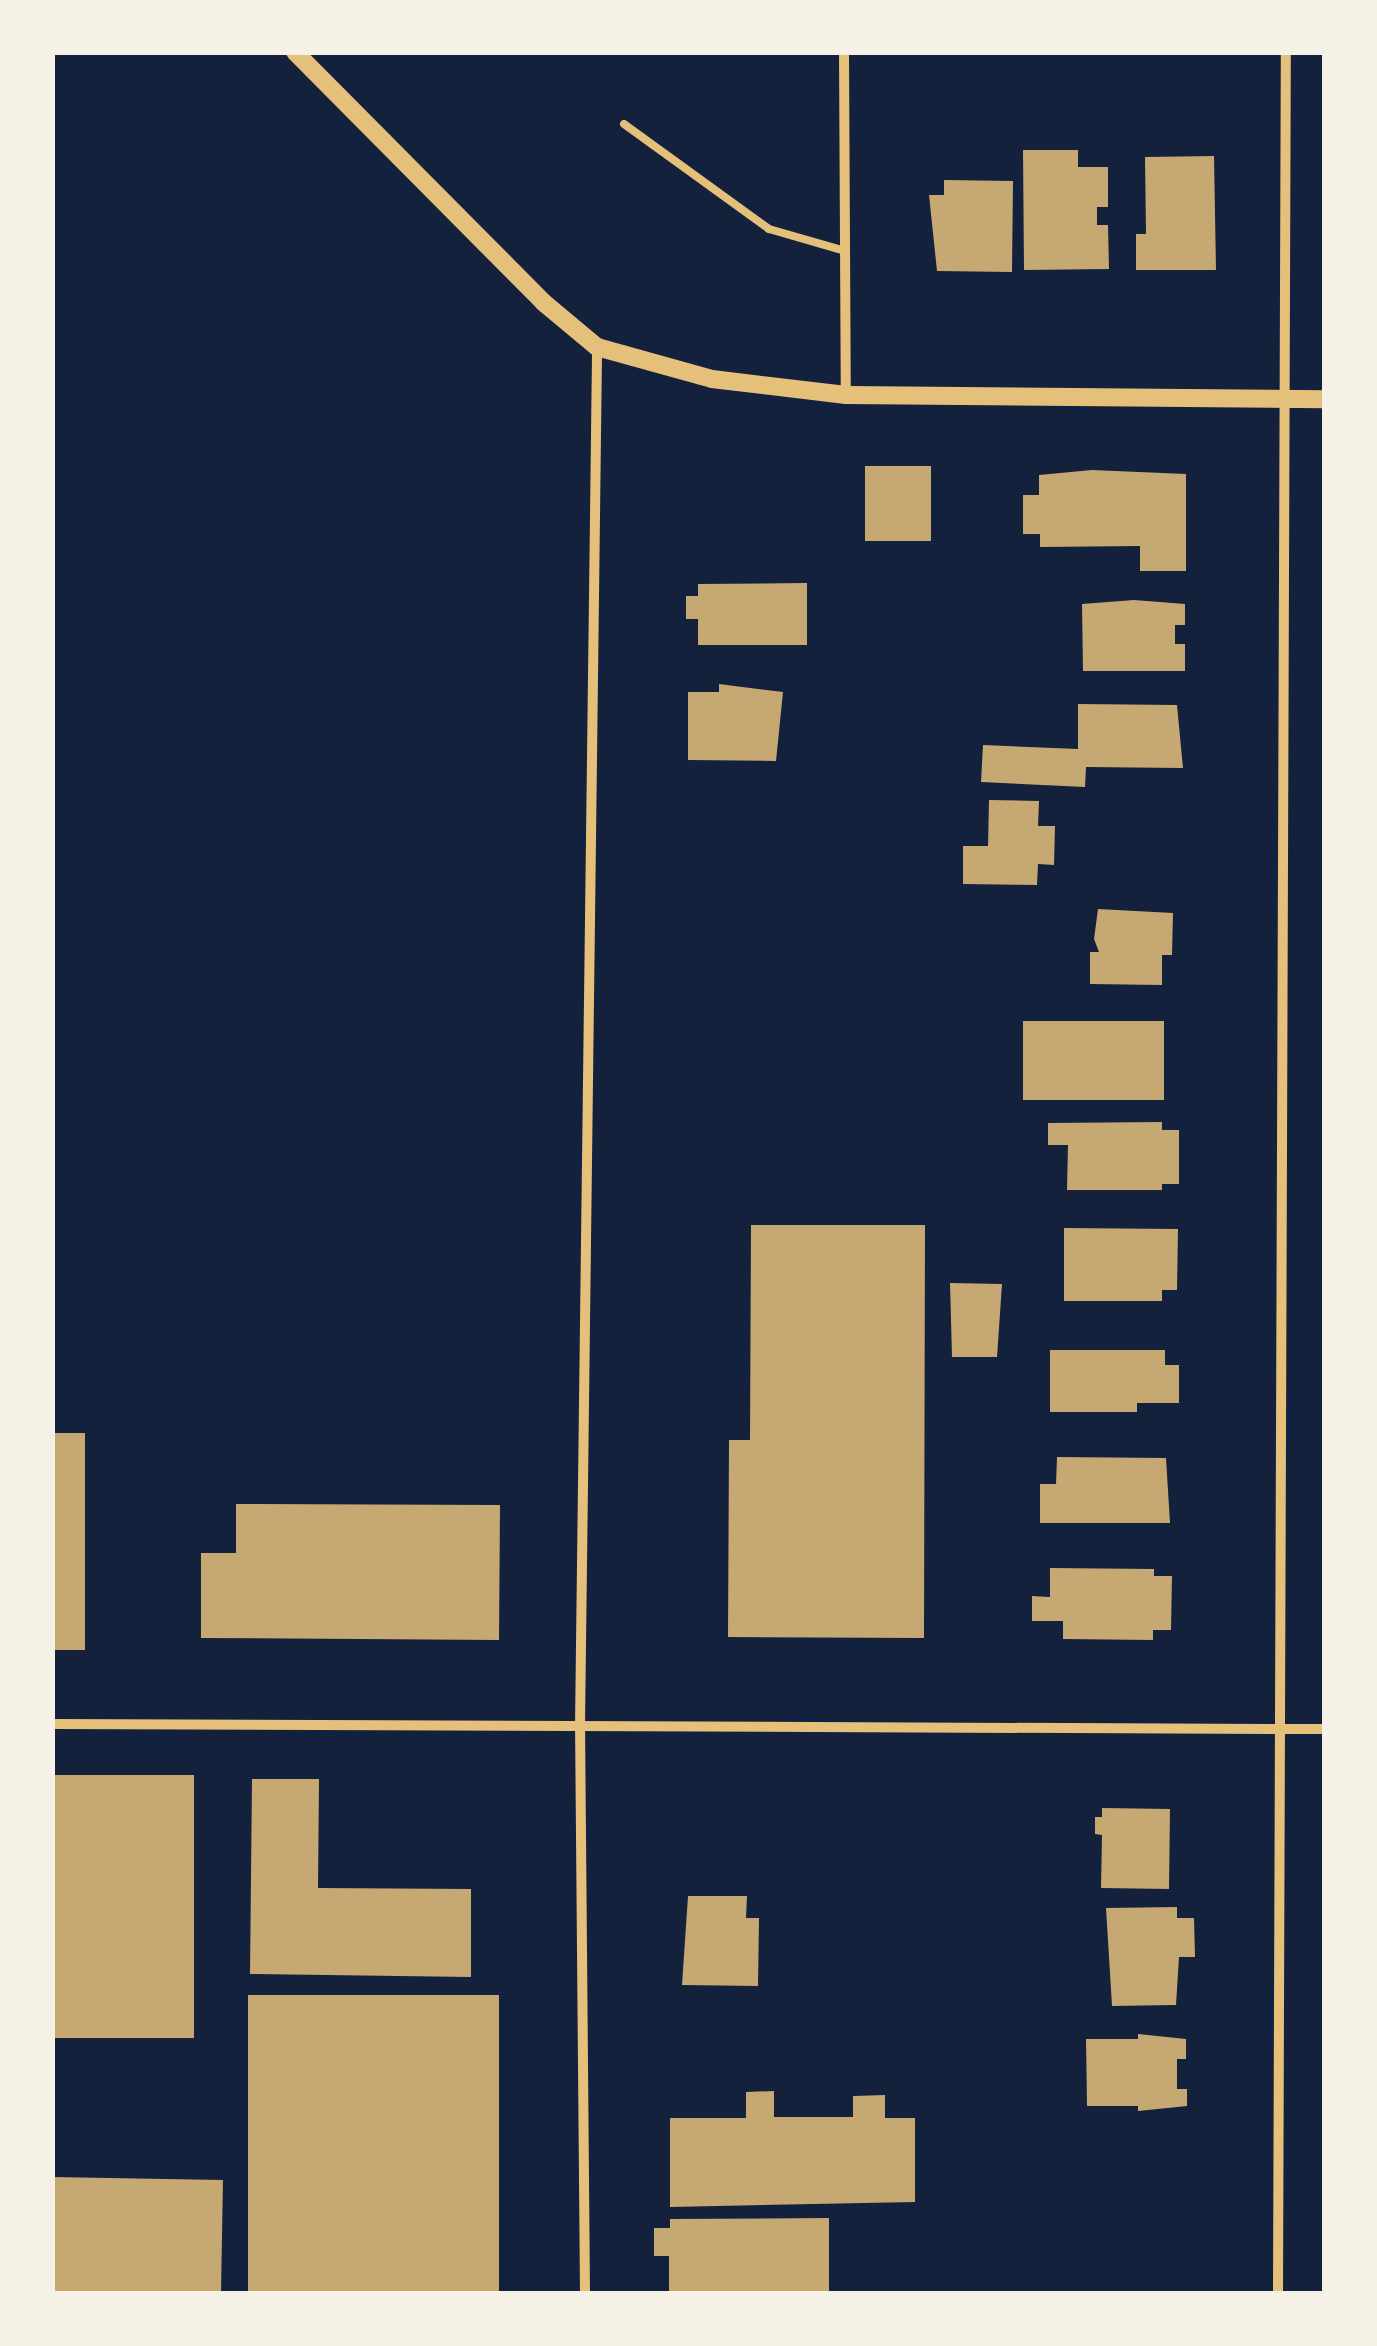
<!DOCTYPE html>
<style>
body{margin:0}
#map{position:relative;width:1377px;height:2346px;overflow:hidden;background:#14213d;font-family:Lato,sans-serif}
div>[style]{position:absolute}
.building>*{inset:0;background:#c6a872;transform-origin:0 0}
.service>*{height:8px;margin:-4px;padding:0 4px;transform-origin:4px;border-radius:4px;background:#e5c07b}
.minor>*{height:10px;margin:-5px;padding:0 5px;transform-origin:5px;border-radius:5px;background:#e5c07b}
.tertiary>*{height:18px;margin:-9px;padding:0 9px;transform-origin:9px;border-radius:9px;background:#e5c07b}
span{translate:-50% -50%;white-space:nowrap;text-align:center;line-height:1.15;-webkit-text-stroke:8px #f6f1e7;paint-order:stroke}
.frame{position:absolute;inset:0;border:55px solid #f6f1e7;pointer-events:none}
</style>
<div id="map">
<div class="building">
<div style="clip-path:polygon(1023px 150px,1078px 150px,1078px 167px,1108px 167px,1108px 207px,1097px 207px,1097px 225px,1108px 225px,1109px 269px,1024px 270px)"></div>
<div style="clip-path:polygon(1214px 156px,1216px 270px,1136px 270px,1136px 234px,1146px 234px,1145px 157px)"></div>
<div style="clip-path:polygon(944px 180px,1013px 181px,1012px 272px,937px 271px,929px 195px,944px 195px)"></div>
<div style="left:865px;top:466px;width:66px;height:75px"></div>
<div style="clip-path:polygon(1092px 470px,1186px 474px,1186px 571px,1140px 571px,1140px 546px,1040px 547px,1040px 534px,1023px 534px,1023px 495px,1039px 495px,1039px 475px)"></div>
<div style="clip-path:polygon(807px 583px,807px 645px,698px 645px,698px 619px,686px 619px,686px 596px,698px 596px,698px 584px)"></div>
<div style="clip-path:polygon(1134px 600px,1185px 604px,1185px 625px,1175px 625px,1175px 644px,1185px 644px,1185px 671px,1083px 671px,1082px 604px)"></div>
<div style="clip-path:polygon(719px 684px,783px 692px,776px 761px,688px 760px,688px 692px,719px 692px)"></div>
<div style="clip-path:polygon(1078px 704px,1177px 705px,1183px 768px,1086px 767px,1085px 787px,981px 782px,983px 745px,1078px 749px)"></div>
<div style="clip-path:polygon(989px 800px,1039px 801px,1038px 826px,1055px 826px,1054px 865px,1038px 864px,1037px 885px,963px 884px,963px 846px,988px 846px)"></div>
<div style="clip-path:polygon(1098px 909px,1173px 913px,1172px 955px,1162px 955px,1162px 985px,1090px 984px,1090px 952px,1099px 952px,1094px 939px)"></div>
<div style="left:1164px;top:1021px;width:79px;height:141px;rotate:90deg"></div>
<div style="clip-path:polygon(1162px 1122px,1162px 1130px,1179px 1130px,1179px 1184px,1162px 1184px,1162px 1190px,1067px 1190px,1068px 1145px,1048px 1145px,1048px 1123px)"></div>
<div style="clip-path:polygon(751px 1225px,925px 1225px,924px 1638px,728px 1637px,729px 1440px,750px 1440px)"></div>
<div style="clip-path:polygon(1064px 1228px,1178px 1229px,1177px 1290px,1162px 1290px,1162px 1301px,1064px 1301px)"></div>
<div style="clip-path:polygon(950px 1283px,1002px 1284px,997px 1357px,952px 1357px)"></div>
<div style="clip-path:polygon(1050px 1350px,1165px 1350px,1165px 1365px,1179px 1365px,1179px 1403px,1137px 1403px,1137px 1412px,1050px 1412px)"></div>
<div style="left:52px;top:1433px;width:33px;height:217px"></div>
<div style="clip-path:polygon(1057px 1457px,1166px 1458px,1170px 1523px,1040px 1523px,1040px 1484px,1056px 1484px)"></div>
<div style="clip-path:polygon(236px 1504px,500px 1505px,499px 1640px,201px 1638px,201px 1553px,236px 1553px)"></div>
<div style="clip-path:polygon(1050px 1568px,1154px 1569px,1154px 1576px,1172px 1576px,1171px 1630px,1153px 1630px,1153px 1640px,1063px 1639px,1063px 1621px,1032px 1621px,1032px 1596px,1050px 1597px)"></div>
<div style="left:52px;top:1775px;width:142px;height:263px"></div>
<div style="clip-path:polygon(252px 1779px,319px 1779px,318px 1888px,471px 1889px,471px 1977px,250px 1974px)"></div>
<div style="clip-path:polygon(1102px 1808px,1170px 1809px,1169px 1889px,1101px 1888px,1102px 1835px,1095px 1834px,1095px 1817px,1102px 1817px)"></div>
<div style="clip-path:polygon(688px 1896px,747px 1896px,746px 1918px,759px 1918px,758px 1986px,682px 1985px)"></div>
<div style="clip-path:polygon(1177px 1907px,1177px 1918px,1194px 1918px,1195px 1957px,1179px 1957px,1176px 2005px,1112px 2006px,1106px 1908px)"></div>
<div style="left:248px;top:1995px;width:251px;height:299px"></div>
<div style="clip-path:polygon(1138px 2034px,1186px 2039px,1186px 2059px,1177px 2059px,1177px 2089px,1187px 2089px,1187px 2106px,1138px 2111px,1138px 2106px,1087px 2106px,1086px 2039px,1138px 2039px)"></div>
<div style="clip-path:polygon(774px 2091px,774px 2117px,853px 2117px,853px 2096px,885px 2095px,885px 2118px,915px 2118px,915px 2202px,670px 2207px,670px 2118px,746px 2118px,746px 2092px)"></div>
<div style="left:52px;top:2177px;width:171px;height:117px;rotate:1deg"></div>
<div style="clip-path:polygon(829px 2218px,829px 2294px,669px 2294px,669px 2256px,654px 2256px,654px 2228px,670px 2228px,670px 2219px)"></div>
</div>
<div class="service">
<div style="left:624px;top:124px;width:179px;rotate:35.9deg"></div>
<div style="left:769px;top:229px;width:79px;rotate:16.1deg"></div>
</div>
<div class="minor">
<div style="left:844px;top:52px;width:343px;rotate:89.7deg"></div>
<div style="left:52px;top:1724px;width:1272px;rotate:0.23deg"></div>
<div style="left:585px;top:2294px;width:568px;rotate:-90.5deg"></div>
<div style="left:580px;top:1726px;width:1379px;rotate:-89.29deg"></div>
<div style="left:1278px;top:2294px;width:2242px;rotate:-89.8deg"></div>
</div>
<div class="tertiary">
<div style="left:295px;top:52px;width:352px;rotate:45.2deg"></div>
<div style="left:543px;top:302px;width:70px;rotate:39.8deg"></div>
<div style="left:597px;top:347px;width:119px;rotate:15.5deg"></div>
<div style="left:712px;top:379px;width:135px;rotate:6.8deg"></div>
<div style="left:846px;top:395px;width:478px;rotate:0.5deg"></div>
</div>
<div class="frame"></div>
</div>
